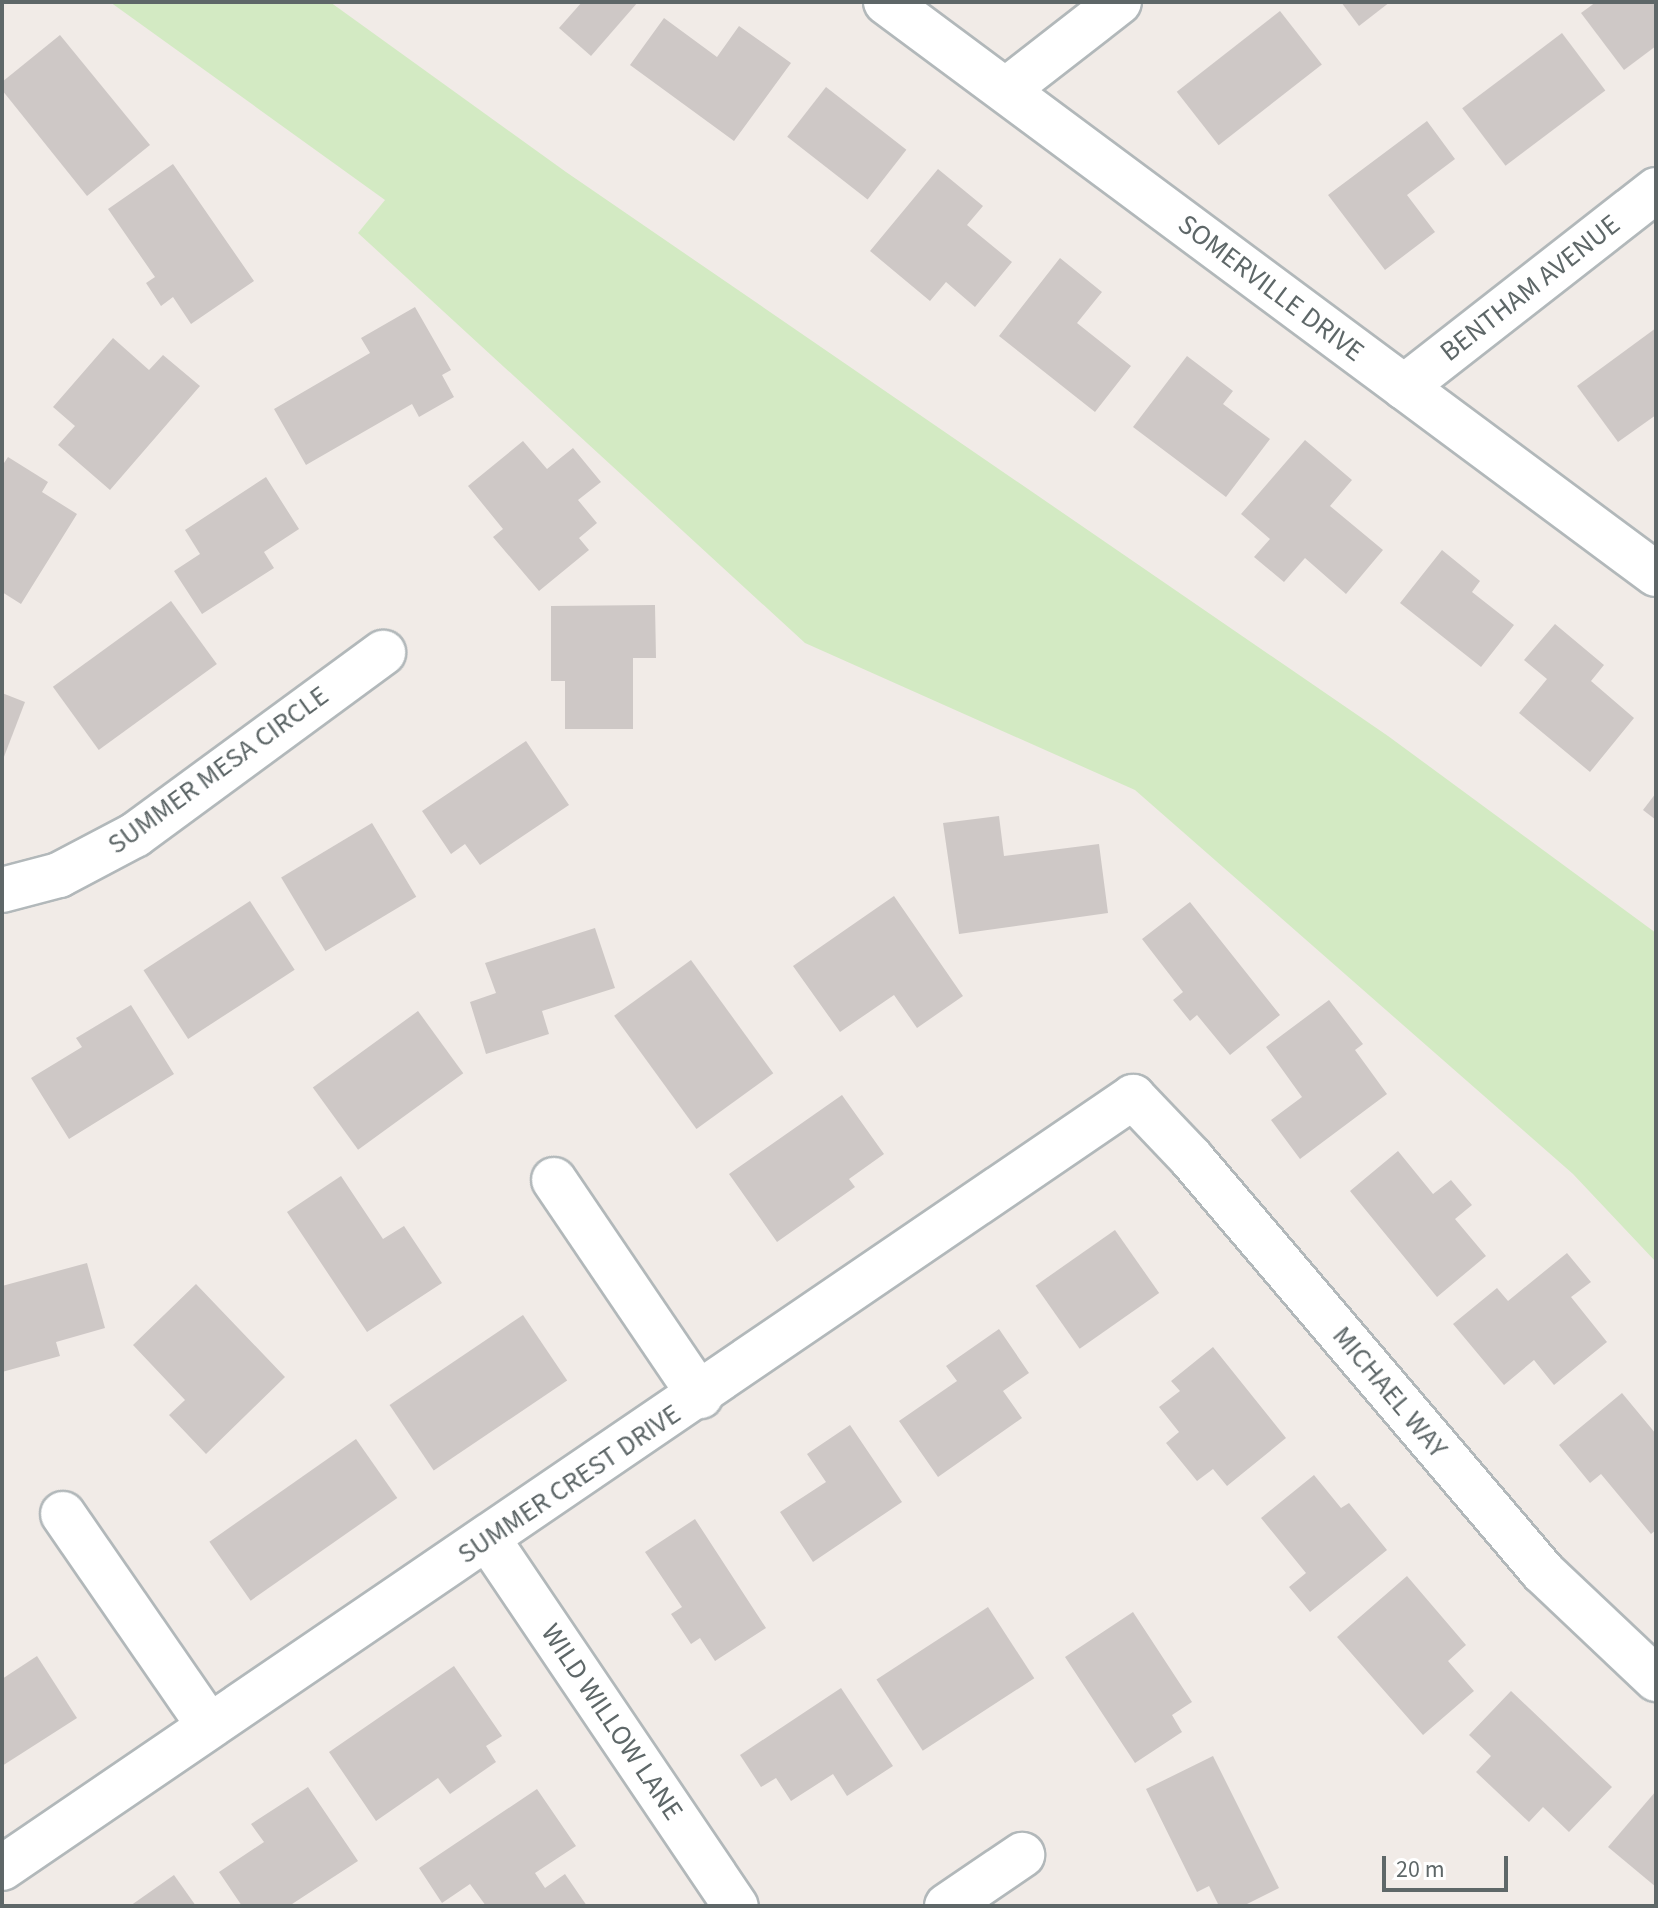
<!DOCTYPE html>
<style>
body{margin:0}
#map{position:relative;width:1658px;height:1908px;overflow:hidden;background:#f1ebe7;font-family:"Source Sans 3",sans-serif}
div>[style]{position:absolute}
.green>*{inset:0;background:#d3eac3}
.building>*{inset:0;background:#cec8c6;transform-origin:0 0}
.roads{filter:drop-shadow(2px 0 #b2b8ba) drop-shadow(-2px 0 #b2b8ba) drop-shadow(0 2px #b2b8ba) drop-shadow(0 -2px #b2b8ba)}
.minor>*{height:44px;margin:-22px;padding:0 22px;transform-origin:22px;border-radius:22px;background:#fff}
span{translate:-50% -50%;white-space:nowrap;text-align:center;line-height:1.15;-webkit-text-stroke:7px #fff;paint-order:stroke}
.street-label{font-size:28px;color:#5e6768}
.frame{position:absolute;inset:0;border:4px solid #5e6768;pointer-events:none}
.scale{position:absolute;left:1382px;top:1856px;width:126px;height:36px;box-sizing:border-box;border:4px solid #5e6768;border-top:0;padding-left:10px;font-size:24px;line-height:28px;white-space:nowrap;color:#5e6768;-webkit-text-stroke:6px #fff;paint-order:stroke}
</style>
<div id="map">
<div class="green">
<div style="clip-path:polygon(110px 2px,330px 2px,566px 172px,1388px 736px,1656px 933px,1656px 1262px,1573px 1174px,1135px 790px,805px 643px,358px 233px,385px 200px)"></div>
</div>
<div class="building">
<div style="clip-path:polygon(582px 2px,638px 2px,591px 56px,559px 28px)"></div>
<div style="clip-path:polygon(1341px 2px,1390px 2px,1359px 26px)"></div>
<div style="clip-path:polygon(1596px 2px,1656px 2px,1656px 46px,1624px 70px,1581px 13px)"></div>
<div style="left:1280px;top:11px;width:68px;height:131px;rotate:52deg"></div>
<div style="clip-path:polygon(664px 18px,717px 57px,739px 26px,791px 63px,734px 141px,630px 65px)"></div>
<div style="left:1562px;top:33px;width:72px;height:125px;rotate:53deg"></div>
<div style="clip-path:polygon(60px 35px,150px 145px,87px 196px,2px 90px,2px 82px)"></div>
<div style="left:826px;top:87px;width:102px;height:63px;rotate:38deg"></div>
<div style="clip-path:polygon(1427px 121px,1455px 159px,1407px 195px,1435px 232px,1385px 270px,1328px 195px)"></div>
<div style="clip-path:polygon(173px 164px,254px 281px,191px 324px,173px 297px,161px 306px,146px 283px,155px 277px,108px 209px)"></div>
<div style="clip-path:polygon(938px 169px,983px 206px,967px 225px,1012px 262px,975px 307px,946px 282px,930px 301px,870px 251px)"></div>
<div style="clip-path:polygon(1060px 258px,1102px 292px,1077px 323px,1131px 366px,1095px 412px,999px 336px)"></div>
<div style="clip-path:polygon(415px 307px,451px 370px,442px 375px,454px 397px,419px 417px,412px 404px,306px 465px,274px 409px,370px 353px,361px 338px)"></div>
<div style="clip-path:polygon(1656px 328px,1656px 415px,1618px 442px,1577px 386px)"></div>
<div style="clip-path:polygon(113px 338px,149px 370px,163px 355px,200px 386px,110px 490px,58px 445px,75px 426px,53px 407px)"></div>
<div style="clip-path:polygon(1187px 356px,1233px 391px,1223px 404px,1270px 439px,1226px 497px,1133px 427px)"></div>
<div style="clip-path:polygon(1305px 440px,1352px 480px,1330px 506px,1383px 550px,1346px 594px,1305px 558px,1284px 582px,1254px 557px,1270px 539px,1241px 514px)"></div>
<div style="clip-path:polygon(523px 441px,547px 469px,573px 448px,601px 482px,578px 500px,597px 523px,579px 538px,589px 550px,539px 591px,493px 537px,503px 529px,468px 486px)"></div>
<div style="clip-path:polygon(8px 457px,48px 482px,42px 492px,77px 514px,21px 604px,2px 592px,2px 466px)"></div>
<div style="clip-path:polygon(266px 477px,299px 529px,264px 552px,274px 568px,202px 614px,174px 571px,200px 554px,185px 530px)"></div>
<div style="clip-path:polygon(1442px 550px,1480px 581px,1472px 592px,1514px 625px,1481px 667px,1400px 603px)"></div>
<div style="left:171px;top:601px;width:78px;height:146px;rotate:54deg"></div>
<div style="clip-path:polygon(655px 605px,656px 658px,633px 658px,633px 729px,565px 729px,565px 681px,551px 681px,551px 606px)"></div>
<div style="clip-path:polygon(1555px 624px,1604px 665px,1591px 681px,1634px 718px,1590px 772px,1519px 713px,1547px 679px,1524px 660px)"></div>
<div style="clip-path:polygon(2px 693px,25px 702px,2px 762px)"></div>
<div style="clip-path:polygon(526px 741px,569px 805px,480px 865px,465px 844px,451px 854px,422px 811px)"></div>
<div style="clip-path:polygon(1656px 793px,1656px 820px,1643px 810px)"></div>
<div style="clip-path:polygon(999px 816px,1004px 856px,1099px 844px,1108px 913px,959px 934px,943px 823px)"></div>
<div style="left:372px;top:823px;width:86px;height:106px;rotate:59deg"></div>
<div style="clip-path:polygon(894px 896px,963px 996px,917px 1028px,894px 995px,840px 1032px,793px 966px)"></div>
<div style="left:250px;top:901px;width:82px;height:127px;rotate:57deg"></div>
<div style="clip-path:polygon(1190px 902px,1280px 1015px,1230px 1055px,1197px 1015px,1190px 1021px,1173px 1000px,1183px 992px,1142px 939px)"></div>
<div style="clip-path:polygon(595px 928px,615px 988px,542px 1011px,549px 1034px,486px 1054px,470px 1002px,496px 993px,485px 963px)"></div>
<div style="left:691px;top:960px;width:140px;height:95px;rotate:54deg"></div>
<div style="clip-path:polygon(1329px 1000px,1363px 1044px,1355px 1050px,1387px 1094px,1300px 1159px,1271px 1120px,1302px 1097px,1266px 1047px)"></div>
<div style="clip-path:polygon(131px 1005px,174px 1074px,69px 1139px,31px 1078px,82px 1047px,76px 1038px)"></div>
<div style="left:418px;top:1011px;width:77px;height:130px;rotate:54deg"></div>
<div style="clip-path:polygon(842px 1095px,884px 1154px,849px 1179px,855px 1187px,777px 1242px,729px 1174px)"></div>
<div style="clip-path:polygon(1398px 1151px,1433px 1194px,1451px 1180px,1472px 1205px,1455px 1219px,1486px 1256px,1437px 1297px,1350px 1191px)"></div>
<div style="clip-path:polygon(341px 1176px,383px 1239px,404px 1226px,442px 1283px,367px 1332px,287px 1212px)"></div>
<div style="left:1115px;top:1230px;width:77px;height:97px;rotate:55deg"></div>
<div style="clip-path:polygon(1567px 1253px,1591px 1282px,1571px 1297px,1607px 1342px,1554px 1385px,1534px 1360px,1504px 1385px,1453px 1324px,1497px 1288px,1508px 1301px)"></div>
<div style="clip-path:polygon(87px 1263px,105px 1328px,56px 1342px,60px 1356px,2px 1372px,2px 1286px)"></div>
<div style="clip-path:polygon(196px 1284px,285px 1377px,206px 1454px,169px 1415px,185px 1400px,133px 1345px)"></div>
<div style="left:523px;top:1315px;width:79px;height:161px;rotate:56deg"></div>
<div style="clip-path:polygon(999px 1329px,1029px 1373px,1003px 1391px,1022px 1418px,938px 1477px,899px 1421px,957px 1381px,946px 1366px)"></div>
<div style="clip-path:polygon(1213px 1347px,1286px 1438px,1227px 1486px,1213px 1469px,1197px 1481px,1166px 1443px,1179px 1432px,1159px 1407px,1180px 1391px,1171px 1381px)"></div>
<div style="clip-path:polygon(1622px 1393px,1656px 1434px,1656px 1530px,1651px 1534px,1601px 1474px,1590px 1483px,1559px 1445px)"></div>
<div style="clip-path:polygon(850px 1425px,902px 1502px,813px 1562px,780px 1512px,826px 1482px,807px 1454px)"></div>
<div style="left:356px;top:1439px;width:72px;height:179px;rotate:55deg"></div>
<div style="clip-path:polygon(1314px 1475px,1341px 1508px,1349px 1503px,1387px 1550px,1310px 1612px,1289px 1587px,1306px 1573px,1261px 1518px)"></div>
<div style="clip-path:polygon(695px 1519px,766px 1628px,715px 1661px,700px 1638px,691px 1644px,671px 1614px,682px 1607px,645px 1552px)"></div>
<div style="clip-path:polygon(1407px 1576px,1466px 1645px,1448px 1661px,1474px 1691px,1423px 1735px,1337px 1637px)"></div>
<div style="left:988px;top:1607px;width:85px;height:133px;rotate:57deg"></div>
<div style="clip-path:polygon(1133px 1612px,1192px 1702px,1172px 1715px,1182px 1732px,1135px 1763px,1065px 1657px)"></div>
<div style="clip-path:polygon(37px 1656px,77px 1718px,2px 1766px,2px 1679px)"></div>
<div style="clip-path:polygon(454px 1666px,502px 1736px,486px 1746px,496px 1762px,450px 1794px,438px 1778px,376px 1821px,329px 1752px)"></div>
<div style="clip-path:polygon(841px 1688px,893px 1766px,847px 1796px,833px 1774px,791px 1801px,776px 1778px,761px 1787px,740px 1755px)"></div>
<div style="clip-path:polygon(1511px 1691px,1612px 1787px,1569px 1832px,1543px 1807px,1529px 1822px,1476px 1772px,1491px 1756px,1469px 1735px)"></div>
<div style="clip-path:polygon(1213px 1756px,1279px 1888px,1243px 1906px,1219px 1906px,1209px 1886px,1197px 1892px,1146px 1789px)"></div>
<div style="clip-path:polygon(308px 1787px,358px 1861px,289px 1906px,242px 1906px,219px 1872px,264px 1842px,251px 1824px)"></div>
<div style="clip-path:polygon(537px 1789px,576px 1846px,535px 1873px,545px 1888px,565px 1874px,587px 1906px,486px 1906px,470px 1884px,442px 1903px,419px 1868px)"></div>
<div style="clip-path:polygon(1656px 1791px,1656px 1887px,1608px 1847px)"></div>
<div style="clip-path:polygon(174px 1875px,196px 1906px,130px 1906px)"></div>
</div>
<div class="roads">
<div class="minor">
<div style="left:886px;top:2px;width:959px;rotate:36.61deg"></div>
<div style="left:1006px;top:90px;width:143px;rotate:-37.9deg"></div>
<div style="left:1404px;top:387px;width:320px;rotate:-38deg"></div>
<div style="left:2px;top:890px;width:59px;rotate:-14.7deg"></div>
<div style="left:59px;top:875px;width:86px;rotate:-27.8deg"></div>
<div style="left:135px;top:835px;width:308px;rotate:-36.3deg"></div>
<div style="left:554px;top:1180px;width:261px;rotate:55.9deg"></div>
<div style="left:63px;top:1514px;width:257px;rotate:55.4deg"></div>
<div style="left:488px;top:1539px;width:443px;rotate:56deg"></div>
<div style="left:2px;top:1868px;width:1369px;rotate:-34.28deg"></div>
<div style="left:1133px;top:1097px;width:84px;rotate:46.4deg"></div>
<div style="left:1191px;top:1158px;width:543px;rotate:49.63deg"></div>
<div style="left:1543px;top:1572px;width:156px;rotate:43.4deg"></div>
<div style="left:947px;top:1906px;width:91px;rotate:-34.2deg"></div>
</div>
</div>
<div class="street-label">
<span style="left:1271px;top:288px;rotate:37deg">SOMERVILLE DRIVE</span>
<span style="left:1530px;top:288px;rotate:-38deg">BENTHAM AVENUE</span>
<span style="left:218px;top:770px;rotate:-36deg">SUMMER MESA CIRCLE</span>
<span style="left:1390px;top:1392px;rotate:50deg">MICHAEL WAY</span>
<span style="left:569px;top:1484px;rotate:-34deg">SUMMER CREST DRIVE</span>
<span style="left:612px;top:1722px;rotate:56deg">WILD WILLOW LANE</span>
</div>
<div class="frame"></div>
<div class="scale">20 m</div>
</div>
